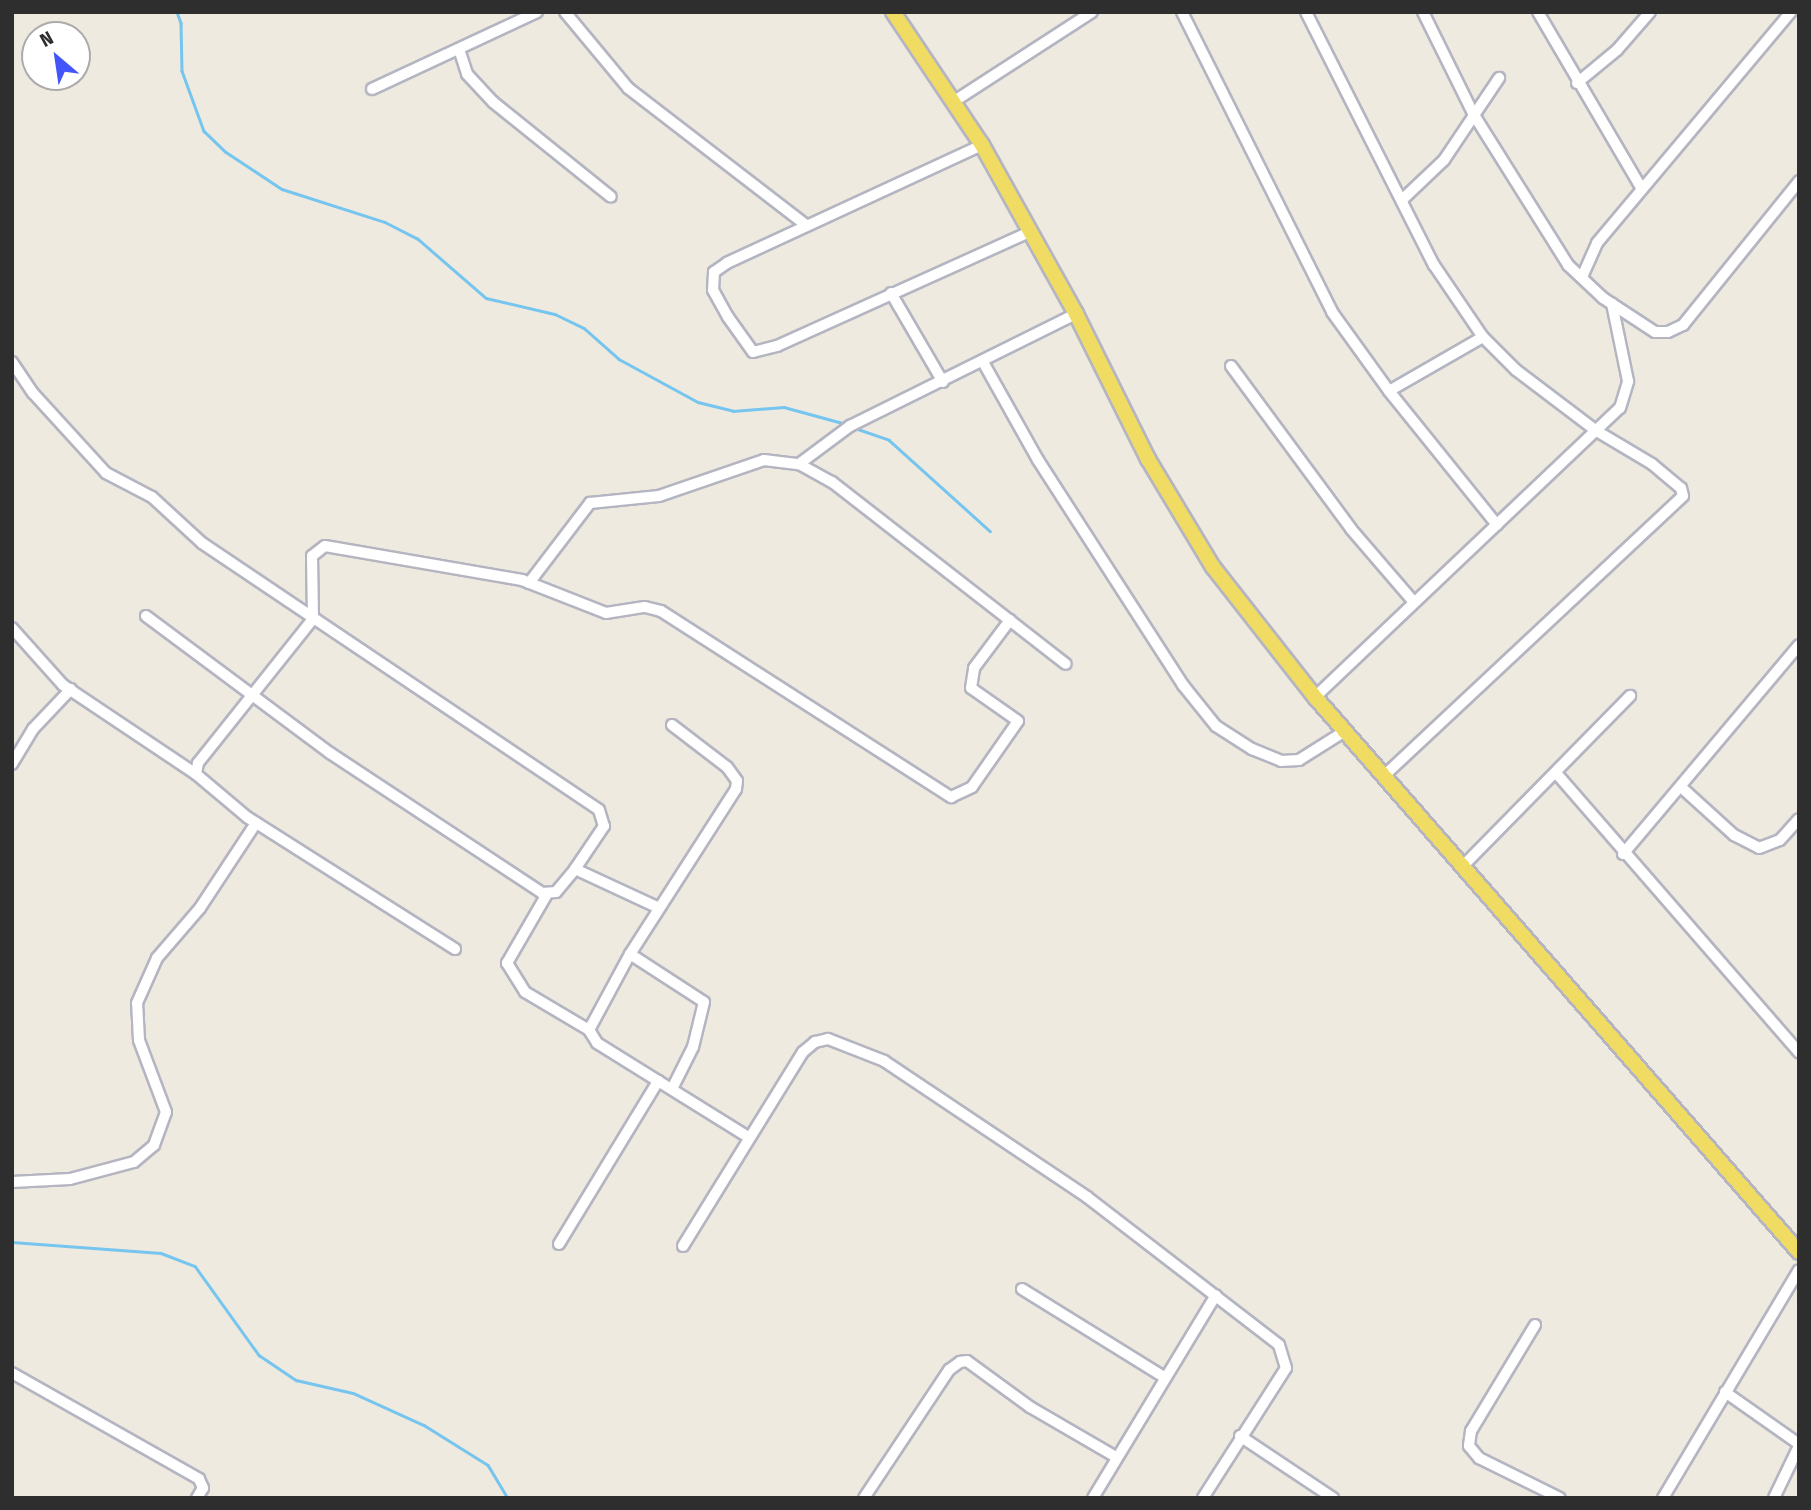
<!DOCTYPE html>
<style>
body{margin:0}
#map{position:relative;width:1811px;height:1510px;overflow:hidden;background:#efeae0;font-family:"Fira Sans Condensed",sans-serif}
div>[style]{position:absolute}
.stream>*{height:2.5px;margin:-1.25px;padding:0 1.25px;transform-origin:1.25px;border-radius:1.25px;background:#75c5ef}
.roads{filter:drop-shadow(2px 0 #b4b5c1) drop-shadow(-2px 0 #b4b5c1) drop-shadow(0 2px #b4b5c1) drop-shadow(0 -2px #b4b5c1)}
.minor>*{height:10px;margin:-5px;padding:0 5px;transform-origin:5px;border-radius:5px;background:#fff}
.major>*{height:14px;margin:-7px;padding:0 7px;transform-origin:7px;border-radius:7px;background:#f1dc63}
span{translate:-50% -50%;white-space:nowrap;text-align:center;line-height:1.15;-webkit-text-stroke:7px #fff;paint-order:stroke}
.frame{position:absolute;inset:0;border:14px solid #2e2e2e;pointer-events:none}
.north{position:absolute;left:21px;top:21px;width:70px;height:70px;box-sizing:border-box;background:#fff;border:2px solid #ababab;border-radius:50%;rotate:331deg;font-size:19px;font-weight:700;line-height:28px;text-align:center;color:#2e2e2e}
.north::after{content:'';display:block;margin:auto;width:24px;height:32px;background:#4255fa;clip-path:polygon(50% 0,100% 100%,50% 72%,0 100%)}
</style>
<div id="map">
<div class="stream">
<div style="left:177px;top:12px;width:12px;rotate:70deg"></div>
<div style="left:181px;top:23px;width:48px;rotate:88.8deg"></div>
<div style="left:182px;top:71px;width:64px;rotate:69.9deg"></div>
<div style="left:204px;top:131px;width:30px;rotate:44deg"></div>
<div style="left:226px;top:152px;width:67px;rotate:33.5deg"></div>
<div style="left:282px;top:189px;width:108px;rotate:17.8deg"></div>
<div style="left:385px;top:222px;width:36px;rotate:27deg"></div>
<div style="left:417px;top:238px;width:91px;rotate:41deg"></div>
<div style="left:486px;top:298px;width:71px;rotate:13.1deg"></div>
<div style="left:555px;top:314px;width:32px;rotate:26deg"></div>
<div style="left:584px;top:328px;width:47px;rotate:41.5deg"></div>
<div style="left:619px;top:359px;width:90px;rotate:28.6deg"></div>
<div style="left:698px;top:402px;width:36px;rotate:14deg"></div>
<div style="left:733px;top:411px;width:51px;rotate:-4.5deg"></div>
<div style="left:784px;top:407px;width:64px;rotate:15.3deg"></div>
<div style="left:855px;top:428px;width:36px;rotate:19deg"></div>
<div style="left:889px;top:440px;width:136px;rotate:42deg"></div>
<div style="left:12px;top:1242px;width:149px;rotate:4.2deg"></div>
<div style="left:161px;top:1253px;width:36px;rotate:21deg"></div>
<div style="left:195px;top:1266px;width:110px;rotate:54.3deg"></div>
<div style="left:259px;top:1355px;width:45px;rotate:34deg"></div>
<div style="left:296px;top:1380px;width:58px;rotate:12.8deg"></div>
<div style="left:353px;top:1393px;width:78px;rotate:24.3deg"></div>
<div style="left:424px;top:1425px;width:75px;rotate:32deg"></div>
<div style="left:488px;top:1465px;width:39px;rotate:59deg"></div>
</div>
<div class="roads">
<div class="minor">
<div style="left:565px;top:12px;width:99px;rotate:50.3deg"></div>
<div style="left:628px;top:88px;width:225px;rotate:37.6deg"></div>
<div style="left:1182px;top:12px;width:335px;rotate:63.4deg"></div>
<div style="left:1332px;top:312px;width:97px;rotate:54.2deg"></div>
<div style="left:1389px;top:391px;width:172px;rotate:51.1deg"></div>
<div style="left:1306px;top:12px;width:284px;rotate:63.2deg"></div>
<div style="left:1434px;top:265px;width:87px;rotate:55.8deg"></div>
<div style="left:1483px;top:337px;width:47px;rotate:45deg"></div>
<div style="left:1516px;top:370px;width:99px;rotate:37.2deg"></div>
<div style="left:1595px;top:430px;width:66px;rotate:30.8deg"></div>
<div style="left:1652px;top:464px;width:38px;rotate:40deg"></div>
<div style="left:1681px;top:488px;width:8px;rotate:76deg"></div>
<div style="left:1683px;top:496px;width:410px;rotate:136.9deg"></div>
<div style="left:1423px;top:12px;width:115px;rotate:63.7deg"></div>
<div style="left:1474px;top:115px;width:177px;rotate:57.9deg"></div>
<div style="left:1568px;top:265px;width:48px;rotate:43.3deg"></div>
<div style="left:1603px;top:298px;width:62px;rotate:33.2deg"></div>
<div style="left:1655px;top:332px;width:13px"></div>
<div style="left:1668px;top:332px;width:17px;rotate:-25deg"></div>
<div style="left:1683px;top:325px;width:185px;rotate:-51.1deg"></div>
<div style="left:1538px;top:12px;width:205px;rotate:59.6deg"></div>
<div style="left:459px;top:49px;width:26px;rotate:72deg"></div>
<div style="left:467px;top:74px;width:38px;rotate:47deg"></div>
<div style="left:493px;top:102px;width:151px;rotate:38.8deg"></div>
<div style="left:1577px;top:83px;width:52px;rotate:-39.5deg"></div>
<div style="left:1617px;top:50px;width:50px;rotate:-49deg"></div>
<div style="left:372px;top:89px;width:182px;rotate:-25deg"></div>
<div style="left:956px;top:100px;width:162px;rotate:-32.9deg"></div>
<div style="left:982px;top:145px;width:281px;rotate:155.2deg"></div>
<div style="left:727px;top:263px;width:16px;rotate:145deg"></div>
<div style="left:714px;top:272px;width:18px;rotate:93deg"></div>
<div style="left:713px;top:290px;width:31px;rotate:61deg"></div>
<div style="left:728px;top:317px;width:43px;rotate:54.5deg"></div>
<div style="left:753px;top:352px;width:25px;rotate:-14deg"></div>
<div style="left:777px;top:346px;width:277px;rotate:-24.3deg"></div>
<div style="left:1404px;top:198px;width:55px;rotate:-43.5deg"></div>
<div style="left:1444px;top:160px;width:99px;rotate:-56.1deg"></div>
<div style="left:1582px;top:277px;width:37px;rotate:-66deg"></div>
<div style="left:1597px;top:243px;width:302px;rotate:-50deg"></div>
<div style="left:891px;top:293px;width:103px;rotate:59.7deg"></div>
<div style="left:12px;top:362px;width:37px;rotate:56deg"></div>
<div style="left:33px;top:393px;width:108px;rotate:47.6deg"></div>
<div style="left:106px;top:473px;width:52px;rotate:27.6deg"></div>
<div style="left:152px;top:497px;width:68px;rotate:42.6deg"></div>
<div style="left:202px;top:543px;width:478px;rotate:33.9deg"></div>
<div style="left:599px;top:810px;width:17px;rotate:73deg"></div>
<div style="left:604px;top:826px;width:52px;rotate:124deg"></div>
<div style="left:983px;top:362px;width:112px;rotate:60.7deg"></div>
<div style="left:1038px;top:460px;width:268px;rotate:57.2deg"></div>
<div style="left:1183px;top:685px;width:53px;rotate:51.2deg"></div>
<div style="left:1216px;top:726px;width:43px;rotate:32.6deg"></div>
<div style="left:1252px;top:749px;width:31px;rotate:22deg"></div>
<div style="left:1281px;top:761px;width:18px;rotate:-3deg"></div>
<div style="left:1299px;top:760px;width:54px;rotate:-32.2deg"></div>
<div style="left:1231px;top:366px;width:202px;rotate:53.6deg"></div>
<div style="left:1351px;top:529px;width:95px;rotate:49.3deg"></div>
<div style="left:1389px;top:391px;width:108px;rotate:-29.9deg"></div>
<div style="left:799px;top:464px;width:64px;rotate:-36.7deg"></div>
<div style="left:850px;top:426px;width:252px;rotate:-26.4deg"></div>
<div style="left:529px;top:583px;width:101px;rotate:-52.7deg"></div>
<div style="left:590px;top:503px;width:69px;rotate:-5.8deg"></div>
<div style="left:659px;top:496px;width:111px;rotate:-18.9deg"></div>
<div style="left:764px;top:460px;width:35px;rotate:7deg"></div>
<div style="left:799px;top:464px;width:38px;rotate:29deg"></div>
<div style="left:832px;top:482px;width:296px;rotate:37.9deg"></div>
<div style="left:146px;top:616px;width:229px;rotate:36.7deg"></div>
<div style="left:330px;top:753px;width:254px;rotate:33.4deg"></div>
<div style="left:542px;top:893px;width:14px;rotate:-4deg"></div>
<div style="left:556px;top:892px;width:30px;rotate:-50deg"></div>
<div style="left:575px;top:869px;width:93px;rotate:24.9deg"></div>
<div style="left:12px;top:628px;width:76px;rotate:48.2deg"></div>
<div style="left:63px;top:685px;width:160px;rotate:33.8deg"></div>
<div style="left:1315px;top:697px;width:420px;rotate:-43.5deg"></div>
<div style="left:1620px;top:408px;width:28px;rotate:-73deg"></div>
<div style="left:1628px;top:381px;width:79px;rotate:-101.7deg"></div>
<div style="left:672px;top:725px;width:69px;rotate:37.4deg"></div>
<div style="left:727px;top:767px;width:17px;rotate:54deg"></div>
<div style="left:737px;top:781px;width:8px;rotate:97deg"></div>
<div style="left:736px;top:789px;width:196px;rotate:122.7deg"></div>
<div style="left:630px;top:954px;width:86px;rotate:118.3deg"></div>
<div style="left:589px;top:1030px;width:15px;rotate:58deg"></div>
<div style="left:597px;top:1043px;width:178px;rotate:31.9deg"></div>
<div style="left:12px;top:764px;width:41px;rotate:-59deg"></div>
<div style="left:33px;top:729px;width:55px;rotate:-46.5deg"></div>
<div style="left:1557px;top:774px;width:369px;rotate:49deg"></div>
<div style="left:1681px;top:787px;width:72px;rotate:42.2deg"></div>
<div style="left:1734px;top:835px;width:28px;rotate:27deg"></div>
<div style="left:1759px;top:848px;width:22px;rotate:-21deg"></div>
<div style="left:1780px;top:840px;width:28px;rotate:-48deg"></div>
<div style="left:1623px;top:854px;width:273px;rotate:-49.9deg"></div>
<div style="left:1462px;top:867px;width:240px;rotate:-45.5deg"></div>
<div style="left:547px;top:894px;width:80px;rotate:120.1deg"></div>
<div style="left:507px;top:963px;width:34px;rotate:58deg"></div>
<div style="left:525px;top:992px;width:74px;rotate:30.7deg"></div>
<div style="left:455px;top:949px;width:246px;rotate:-147.6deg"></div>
<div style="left:247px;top:817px;width:67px;rotate:-139.9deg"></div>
<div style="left:196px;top:774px;width:11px;rotate:-80deg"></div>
<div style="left:198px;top:763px;width:184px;rotate:-51.4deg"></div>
<div style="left:313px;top:619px;width:63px;rotate:-90.9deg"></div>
<div style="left:312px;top:556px;width:16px;rotate:-38deg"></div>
<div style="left:325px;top:546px;width:200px;rotate:9.8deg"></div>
<div style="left:522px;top:580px;width:90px;rotate:21.4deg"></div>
<div style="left:606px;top:613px;width:39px;rotate:-9deg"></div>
<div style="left:645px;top:607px;width:16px;rotate:14deg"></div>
<div style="left:661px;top:611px;width:345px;rotate:32.7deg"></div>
<div style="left:951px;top:797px;width:23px;rotate:-25deg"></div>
<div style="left:972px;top:787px;width:80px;rotate:-55.1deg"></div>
<div style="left:1018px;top:721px;width:57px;rotate:-144.9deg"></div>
<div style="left:971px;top:688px;width:20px;rotate:-81deg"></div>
<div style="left:974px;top:668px;width:60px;rotate:-53.1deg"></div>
<div style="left:630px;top:954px;width:88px;rotate:33deg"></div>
<div style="left:704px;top:1002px;width:46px;rotate:103.7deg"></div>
<div style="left:693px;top:1047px;width:47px;rotate:116.6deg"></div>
<div style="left:12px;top:1182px;width:58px;rotate:-3deg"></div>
<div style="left:70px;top:1179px;width:66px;rotate:-14.9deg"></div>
<div style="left:134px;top:1162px;width:26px;rotate:-40deg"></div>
<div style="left:154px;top:1145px;width:35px;rotate:-70deg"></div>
<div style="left:166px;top:1112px;width:77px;rotate:-110.6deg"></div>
<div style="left:139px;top:1040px;width:37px;rotate:-93deg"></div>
<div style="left:137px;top:1003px;width:49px;rotate:-66deg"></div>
<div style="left:157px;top:958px;width:66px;rotate:-49.3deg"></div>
<div style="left:200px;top:908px;width:102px;rotate:-56.6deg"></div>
<div style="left:559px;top:1244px;width:191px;rotate:-58.7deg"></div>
<div style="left:683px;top:1246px;width:228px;rotate:-58.3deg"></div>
<div style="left:803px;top:1052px;width:16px;rotate:-40deg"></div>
<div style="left:815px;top:1042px;width:13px;rotate:-13deg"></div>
<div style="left:828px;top:1039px;width:60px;rotate:21.4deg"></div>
<div style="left:884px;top:1061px;width:244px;rotate:33.8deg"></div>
<div style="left:1087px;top:1197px;width:242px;rotate:37.6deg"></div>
<div style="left:1279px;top:1345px;width:24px;rotate:73deg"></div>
<div style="left:1286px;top:1368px;width:154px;rotate:122.6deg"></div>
<div style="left:1022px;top:1289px;width:167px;rotate:31.8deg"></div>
<div style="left:1535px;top:1325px;width:124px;rotate:121.1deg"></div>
<div style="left:1471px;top:1431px;width:15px;rotate:98deg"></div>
<div style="left:1469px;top:1446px;width:16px;rotate:50deg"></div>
<div style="left:1479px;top:1458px;width:90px;rotate:26.3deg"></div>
<div style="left:12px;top:1373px;width:215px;rotate:29.5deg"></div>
<div style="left:199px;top:1479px;width:10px;rotate:66deg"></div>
<div style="left:203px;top:1488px;width:12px;rotate:121deg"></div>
<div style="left:1725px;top:1392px;width:90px;rotate:35.1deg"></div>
<div style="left:1240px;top:1436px;width:112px;rotate:33.7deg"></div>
<div style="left:864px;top:1498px;width:154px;rotate:-56.4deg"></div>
<div style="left:949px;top:1370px;width:14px;rotate:-36deg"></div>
<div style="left:960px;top:1362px;width:7px;rotate:-8deg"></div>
<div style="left:967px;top:1361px;width:78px;rotate:36.1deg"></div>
<div style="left:1030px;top:1407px;width:99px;rotate:30.2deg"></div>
<div style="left:1093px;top:1498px;width:237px;rotate:-58.8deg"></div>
<div style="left:1663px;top:1498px;width:265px;rotate:-59.2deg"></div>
<div style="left:1774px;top:1498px;width:58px;rotate:-64.3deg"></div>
</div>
<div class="major">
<div style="left:893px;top:12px;width:160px;rotate:56.2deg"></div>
<div style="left:982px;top:145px;width:193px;rotate:60.9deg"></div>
<div style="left:1076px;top:314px;width:162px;rotate:63.6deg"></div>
<div style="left:1148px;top:459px;width:126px;rotate:59deg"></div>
<div style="left:1213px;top:567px;width:165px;rotate:51.9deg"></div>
<div style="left:1315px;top:697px;width:736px;rotate:48.91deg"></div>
</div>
</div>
<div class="frame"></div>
<div class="north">N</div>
</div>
